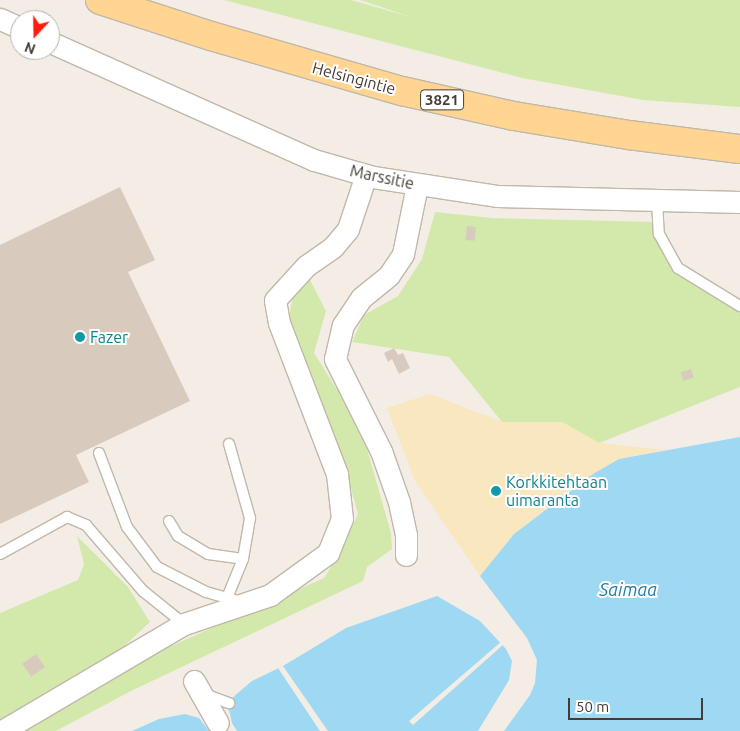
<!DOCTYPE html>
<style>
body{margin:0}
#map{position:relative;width:740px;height:731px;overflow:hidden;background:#f3ede5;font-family:Ubuntu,sans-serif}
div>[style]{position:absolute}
.green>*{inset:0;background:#d3e9ac}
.sand>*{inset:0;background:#f9e7bf}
.water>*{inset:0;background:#9ed8f2}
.pier>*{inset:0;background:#f3ede5}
.building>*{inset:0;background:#d8cbbd;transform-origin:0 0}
.roads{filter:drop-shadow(1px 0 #c1b7aa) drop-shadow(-1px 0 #c1b7aa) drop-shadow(0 1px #c1b7aa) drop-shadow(0 -1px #c1b7aa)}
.service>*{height:10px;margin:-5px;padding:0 5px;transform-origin:5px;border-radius:5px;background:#fff}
.minor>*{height:21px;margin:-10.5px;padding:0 10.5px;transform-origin:10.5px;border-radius:10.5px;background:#fff}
.primary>*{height:28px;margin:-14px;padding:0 14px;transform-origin:14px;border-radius:14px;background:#ffd591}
.dots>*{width:14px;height:14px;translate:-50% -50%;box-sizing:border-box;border:2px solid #fff;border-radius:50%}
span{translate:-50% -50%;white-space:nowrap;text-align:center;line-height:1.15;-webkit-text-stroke:4px #fff;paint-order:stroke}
.shield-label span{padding:1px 4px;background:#fff;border:1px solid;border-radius:4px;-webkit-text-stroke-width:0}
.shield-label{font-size:15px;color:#453d34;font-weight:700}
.street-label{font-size:16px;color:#453d34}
.culture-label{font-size:16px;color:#0d838f}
.left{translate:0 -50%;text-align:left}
.water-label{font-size:18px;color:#287ba4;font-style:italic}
.north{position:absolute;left:10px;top:10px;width:50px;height:50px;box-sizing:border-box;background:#fff;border:1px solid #b5b1ae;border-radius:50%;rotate:201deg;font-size:14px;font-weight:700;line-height:20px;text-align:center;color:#453d34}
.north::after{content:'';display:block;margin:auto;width:18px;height:22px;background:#ff1d0f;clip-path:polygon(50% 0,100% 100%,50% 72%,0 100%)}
.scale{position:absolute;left:568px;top:698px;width:135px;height:22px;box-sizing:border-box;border:2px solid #453d34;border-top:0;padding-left:6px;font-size:15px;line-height:18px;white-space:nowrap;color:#453d34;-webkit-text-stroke:4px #fff;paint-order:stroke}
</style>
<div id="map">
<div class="green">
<div style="clip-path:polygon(224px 0,351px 0,411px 17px,360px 0,740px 0,740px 107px,643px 100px,522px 78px)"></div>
<div style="clip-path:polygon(435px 212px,492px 218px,655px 222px,676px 270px,740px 308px,740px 387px,599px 443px,562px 422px,503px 423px,449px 357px,352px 342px,364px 315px,398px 296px,422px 259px)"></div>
<div style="clip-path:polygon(308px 276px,326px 311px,314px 353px,339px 393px,367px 449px,391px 533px,392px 549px,367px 567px,363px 581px,131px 691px,56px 731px,14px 731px,169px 647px,324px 578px,340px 553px,358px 514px,344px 463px,287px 328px,294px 290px)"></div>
<div style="clip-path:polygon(77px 536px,128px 587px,150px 622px,104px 665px,0 719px,0 613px,78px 580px,84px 564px)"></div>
</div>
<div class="sand">
<div style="clip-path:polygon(430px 394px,503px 422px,562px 422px,599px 443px,666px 450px,619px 459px,593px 474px,514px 534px,480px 576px,415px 481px,387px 408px)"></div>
</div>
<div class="water">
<div style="clip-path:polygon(740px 437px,740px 731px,504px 731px,530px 695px,535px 683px,537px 660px,527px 638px,480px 576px,514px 534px,593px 474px,619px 459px)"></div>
<div style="clip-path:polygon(437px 596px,480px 621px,506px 649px,512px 661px,509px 680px,478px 731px,237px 731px,232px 723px,228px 706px,232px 698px,252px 681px,283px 666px,346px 628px)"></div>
<div style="clip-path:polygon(185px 714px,199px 718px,209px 731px,132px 731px,159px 719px)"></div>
</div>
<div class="pier">
<div style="clip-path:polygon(502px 641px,504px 644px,413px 725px,409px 721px)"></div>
<div style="clip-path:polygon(283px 666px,328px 731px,320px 731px,278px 668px)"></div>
</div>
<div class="building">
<div style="clip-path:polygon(120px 187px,155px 260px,128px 272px,190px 401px,76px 455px,89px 482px,0 524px,0 245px)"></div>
<div style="left:467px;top:226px;width:9px;height:14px;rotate:6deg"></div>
<div style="clip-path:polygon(394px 348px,398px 355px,403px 353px,410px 368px,399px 374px,392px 359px,388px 362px,384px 353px)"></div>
<div style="left:691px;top:369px;width:9px;height:11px;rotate:72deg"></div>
<div style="left:36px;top:654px;width:16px;height:17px;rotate:55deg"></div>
</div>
<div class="roads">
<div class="service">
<div style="left:657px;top:200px;width:34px;rotate:87deg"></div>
<div style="left:659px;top:234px;width:39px;rotate:61deg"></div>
<div style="left:678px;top:268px;width:73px;rotate:31.5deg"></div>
<div style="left:99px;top:453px;width:79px;rotate:69.3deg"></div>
<div style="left:127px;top:527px;width:50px;rotate:53.1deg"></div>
<div style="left:157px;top:567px;width:55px;rotate:27deg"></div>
<div style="left:206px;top:592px;width:36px;rotate:16deg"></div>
<div style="left:169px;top:521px;width:17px;rotate:59deg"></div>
<div style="left:178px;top:536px;width:35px;rotate:31deg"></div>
<div style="left:208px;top:554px;width:35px;rotate:8deg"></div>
<div style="left:0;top:554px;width:77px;rotate:-28.9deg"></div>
<div style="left:67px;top:517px;width:21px;rotate:23deg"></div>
<div style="left:86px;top:525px;width:87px;rotate:49.2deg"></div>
<div style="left:143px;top:591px;width:53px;rotate:38.8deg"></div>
<div style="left:227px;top:598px;width:42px;rotate:-67.7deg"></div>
<div style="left:243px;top:559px;width:42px;rotate:-80.3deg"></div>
<div style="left:250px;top:518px;width:77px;rotate:-105.8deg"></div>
<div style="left:204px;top:694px;width:27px;rotate:20deg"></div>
</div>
<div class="minor">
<div style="left:0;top:19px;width:22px;rotate:24deg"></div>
<div style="left:50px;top:42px;width:289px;rotate:24.1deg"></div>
<div style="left:314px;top:160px;width:61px;rotate:16.1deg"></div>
<div style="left:373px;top:177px;width:125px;rotate:8.7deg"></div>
<div style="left:497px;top:196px;width:243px;rotate:1.4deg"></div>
<div style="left:406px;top:555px;width:20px;rotate:-90deg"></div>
<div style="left:406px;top:535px;width:34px;rotate:-102deg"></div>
<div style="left:399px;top:502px;width:54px;rotate:-109.4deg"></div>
<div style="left:381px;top:451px;width:103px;rotate:-116.6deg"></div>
<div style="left:335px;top:359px;width:35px;rotate:-77deg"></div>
<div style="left:343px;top:325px;width:32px;rotate:-56deg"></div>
<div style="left:361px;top:298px;width:36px;rotate:-39deg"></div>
<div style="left:389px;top:275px;width:25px;rotate:-56deg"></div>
<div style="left:403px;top:254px;width:70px;rotate:-78.5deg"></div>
<div style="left:194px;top:681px;width:48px;rotate:60.3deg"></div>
<div style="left:2px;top:731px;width:211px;rotate:-30.5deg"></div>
<div style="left:184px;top:624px;width:91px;rotate:-18.6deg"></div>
<div style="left:270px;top:595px;width:72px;rotate:-35.9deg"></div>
<div style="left:328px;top:553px;width:37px;rotate:-68deg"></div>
<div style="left:342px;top:519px;width:45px;rotate:-96.3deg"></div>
<div style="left:337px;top:474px;width:162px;rotate:-111deg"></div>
<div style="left:279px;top:323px;width:23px;rotate:-100deg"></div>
<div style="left:275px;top:300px;width:46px;rotate:-47.6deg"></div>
<div style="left:306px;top:266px;width:33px;rotate:-35deg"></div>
<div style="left:333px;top:247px;width:23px;rotate:-50deg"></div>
<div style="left:348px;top:229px;width:57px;rotate:-71.6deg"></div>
</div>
<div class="primary">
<div style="left:100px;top:0;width:117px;rotate:18deg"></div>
<div style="left:211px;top:36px;width:199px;rotate:16.1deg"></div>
<div style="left:402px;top:91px;width:115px;rotate:12.6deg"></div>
<div style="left:514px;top:116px;width:117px;rotate:9.4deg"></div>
<div style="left:629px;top:135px;width:112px;rotate:7.2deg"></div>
</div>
</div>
<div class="dots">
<div style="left:80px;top:337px;background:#0f9aa8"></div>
<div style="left:496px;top:491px;background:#0f9aa8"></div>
</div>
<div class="shield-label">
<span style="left:442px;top:100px">3821</span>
</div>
<div class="street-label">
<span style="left:354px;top:78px;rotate:15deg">Helsingintie</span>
<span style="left:382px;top:177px;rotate:12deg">Marssitie</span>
</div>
<div class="culture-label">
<span class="left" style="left:90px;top:337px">Fazer</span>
<span class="left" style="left:506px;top:491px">Korkkitehtaan<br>uimaranta</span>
</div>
<div class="water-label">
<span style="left:628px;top:589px">Saimaa</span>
</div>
<div class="north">N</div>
<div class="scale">50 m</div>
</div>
